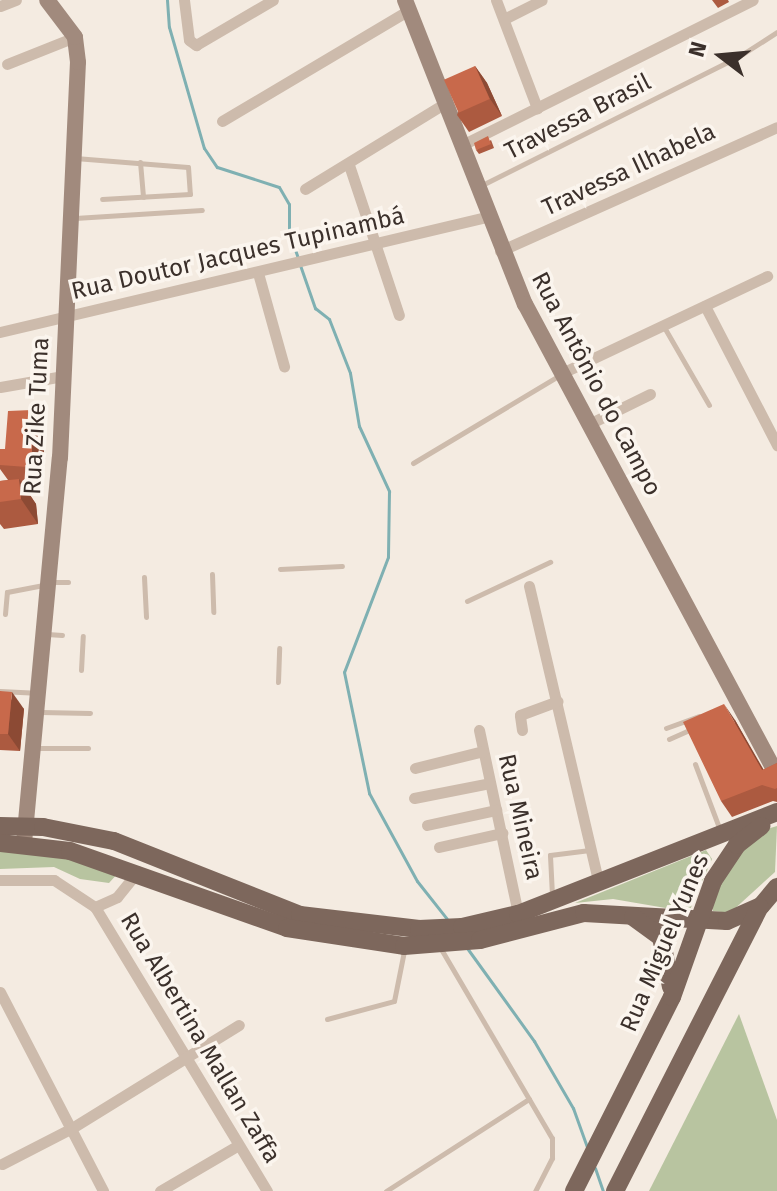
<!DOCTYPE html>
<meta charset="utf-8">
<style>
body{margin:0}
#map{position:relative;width:777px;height:1191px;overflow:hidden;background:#f4ebe1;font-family:"Fira Sans",sans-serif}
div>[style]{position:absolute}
.green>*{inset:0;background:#b8c4a0}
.stream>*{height:3px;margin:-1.5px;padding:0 1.5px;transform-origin:1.5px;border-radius:1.5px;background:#7fb0b2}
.lane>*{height:5px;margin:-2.5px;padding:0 2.5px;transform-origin:2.5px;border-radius:2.5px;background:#cdbbac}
.street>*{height:11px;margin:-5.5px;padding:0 5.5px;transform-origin:5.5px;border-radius:5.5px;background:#cdbbac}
.secondary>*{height:16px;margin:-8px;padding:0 8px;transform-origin:8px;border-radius:8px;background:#a18a7d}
.primary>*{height:18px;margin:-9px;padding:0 9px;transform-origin:9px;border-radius:9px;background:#7d675c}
.wall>*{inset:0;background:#ac5a40}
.shaded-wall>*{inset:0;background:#8c4a34}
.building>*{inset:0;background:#c8694b;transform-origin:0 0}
span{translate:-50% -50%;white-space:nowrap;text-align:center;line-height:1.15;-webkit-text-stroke:7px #fbf5ee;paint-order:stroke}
.street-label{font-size:24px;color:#3b302b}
.north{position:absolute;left:681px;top:16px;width:80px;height:80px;-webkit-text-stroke:6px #fbf5ee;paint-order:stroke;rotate:286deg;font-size:22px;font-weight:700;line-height:32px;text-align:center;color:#3b302b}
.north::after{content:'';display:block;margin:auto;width:28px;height:36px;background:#3b302b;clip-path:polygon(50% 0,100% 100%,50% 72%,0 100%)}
</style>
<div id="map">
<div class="green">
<div style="clip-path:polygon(777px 826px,775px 872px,730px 913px,713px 911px,712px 902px,730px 863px,767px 829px)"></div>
<div style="clip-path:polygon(0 848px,39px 849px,119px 872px,109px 883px,80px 879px,54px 867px,0 869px)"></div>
<div style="clip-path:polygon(706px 850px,712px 859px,689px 912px,613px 899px,575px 903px)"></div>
<div style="clip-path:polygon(739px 1014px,777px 1120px,777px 1191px,649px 1191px)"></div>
</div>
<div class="stream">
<div style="left:167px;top:0;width:27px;rotate:86deg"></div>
<div style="left:169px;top:27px;width:126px;rotate:73.9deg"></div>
<div style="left:204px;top:148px;width:23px;rotate:56deg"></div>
<div style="left:217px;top:167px;width:65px;rotate:17.9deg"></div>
<div style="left:279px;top:187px;width:20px;rotate:60deg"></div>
<div style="left:289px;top:204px;width:28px;rotate:90deg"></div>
<div style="left:289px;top:232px;width:28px;rotate:71deg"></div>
<div style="left:300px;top:265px;width:46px;rotate:70.8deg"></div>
<div style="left:315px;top:308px;width:18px;rotate:38deg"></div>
<div style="left:329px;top:319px;width:58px;rotate:68.7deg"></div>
<div style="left:350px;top:373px;width:54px;rotate:80.4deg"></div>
<div style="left:359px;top:426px;width:72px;rotate:65.2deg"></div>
<div style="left:389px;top:491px;width:66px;rotate:90.9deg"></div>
<div style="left:388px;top:557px;width:123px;rotate:110.9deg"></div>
<div style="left:344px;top:672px;width:124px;rotate:78.3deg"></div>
<div style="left:369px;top:793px;width:100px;rotate:61.4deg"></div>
<div style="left:417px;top:881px;width:48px;rotate:51.7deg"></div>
<div style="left:467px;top:948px;width:115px;rotate:54.2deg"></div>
<div style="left:534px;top:1041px;width:78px;rotate:59.8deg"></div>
<div style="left:573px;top:1108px;width:45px;rotate:70.3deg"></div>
<div style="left:595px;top:1168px;width:24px;rotate:71deg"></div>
</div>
<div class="lane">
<div style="left:75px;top:158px;width:113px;rotate:4.6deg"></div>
<div style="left:188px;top:167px;width:27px;rotate:86deg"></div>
<div style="left:190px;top:194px;width:88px;rotate:176.7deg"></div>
<div style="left:140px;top:162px;width:35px;rotate:85deg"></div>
<div style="left:480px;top:186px;width:288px;rotate:-26.6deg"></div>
<div style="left:738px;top:57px;width:46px;rotate:-32.7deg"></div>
<div style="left:75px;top:218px;width:127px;rotate:-3.6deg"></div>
<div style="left:664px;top:327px;width:90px;rotate:60deg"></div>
<div style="left:413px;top:463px;width:171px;rotate:-30.9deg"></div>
<div style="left:280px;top:569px;width:62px;rotate:-2.8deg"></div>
<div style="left:212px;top:574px;width:38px;rotate:88deg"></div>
<div style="left:144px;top:577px;width:40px;rotate:87.1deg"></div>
<div style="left:53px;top:582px;width:15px"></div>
<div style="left:467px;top:601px;width:92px;rotate:-25.2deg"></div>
<div style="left:5px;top:614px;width:22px;rotate:-85deg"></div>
<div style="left:7px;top:592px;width:37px;rotate:-11deg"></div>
<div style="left:47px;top:634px;width:15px;rotate:4deg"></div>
<div style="left:81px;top:670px;width:34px;rotate:-87deg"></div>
<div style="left:278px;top:682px;width:34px;rotate:-88deg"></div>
<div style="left:0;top:691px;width:35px;rotate:3deg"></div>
<div style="left:41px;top:712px;width:49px;rotate:1.2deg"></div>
<div style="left:666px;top:728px;width:35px;rotate:-20deg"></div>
<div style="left:669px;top:739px;width:24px;rotate:-24deg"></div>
<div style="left:38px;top:748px;width:50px"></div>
<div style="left:695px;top:764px;width:71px;rotate:69.3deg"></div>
<div style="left:552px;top:895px;width:40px;rotate:-92.9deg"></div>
<div style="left:550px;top:855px;width:40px;rotate:-7.1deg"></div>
<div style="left:441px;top:949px;width:219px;rotate:59.6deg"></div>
<div style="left:552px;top:1138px;width:20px;rotate:90deg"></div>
<div style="left:552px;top:1158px;width:37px;rotate:117deg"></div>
<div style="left:327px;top:1019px;width:69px;rotate:-15deg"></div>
<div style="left:394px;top:1001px;width:51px;rotate:-78.7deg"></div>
<div style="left:386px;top:1191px;width:170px;rotate:-32.8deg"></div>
</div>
<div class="street">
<div style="left:184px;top:0;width:40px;rotate:82.9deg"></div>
<div style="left:189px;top:40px;width:9px;rotate:36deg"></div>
<div style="left:196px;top:45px;width:89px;rotate:-30.3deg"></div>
<div style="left:496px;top:0;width:116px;rotate:69.2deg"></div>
<div style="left:0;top:6px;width:17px;rotate:-21deg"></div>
<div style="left:504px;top:19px;width:42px;rotate:-26.6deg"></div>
<div style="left:7px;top:64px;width:73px;rotate:-21.7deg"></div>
<div style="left:222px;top:121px;width:217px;rotate:-30.7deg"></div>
<div style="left:460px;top:146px;width:327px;rotate:-26.5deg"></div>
<div style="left:349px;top:165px;width:158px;rotate:71.6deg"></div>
<div style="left:305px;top:189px;width:161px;rotate:-31.5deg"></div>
<div style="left:500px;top:251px;width:303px;rotate:-24.1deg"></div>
<div style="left:258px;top:273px;width:97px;rotate:74.4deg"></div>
<div style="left:705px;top:306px;width:157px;rotate:62.6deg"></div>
<div style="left:0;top:332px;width:499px;rotate:-13.3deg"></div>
<div style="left:562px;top:373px;width:227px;rotate:-25.3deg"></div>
<div style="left:0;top:387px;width:64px;rotate:-9.9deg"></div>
<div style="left:589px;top:424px;width:68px;rotate:-26.2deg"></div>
<div style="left:529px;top:586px;width:306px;rotate:76.8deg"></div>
<div style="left:479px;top:730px;width:188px;rotate:78deg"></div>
<div style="left:522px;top:730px;width:15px;rotate:-98deg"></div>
<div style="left:520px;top:715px;width:40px;rotate:-20.2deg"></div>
<div style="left:415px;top:768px;width:70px;rotate:-14deg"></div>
<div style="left:414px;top:798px;width:77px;rotate:-11.2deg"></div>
<div style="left:427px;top:825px;width:71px;rotate:-12.3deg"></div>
<div style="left:439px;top:847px;width:65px;rotate:-12.5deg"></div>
<div style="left:0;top:880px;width:54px"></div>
<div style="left:54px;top:880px;width:49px;rotate:33.4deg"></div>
<div style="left:95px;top:907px;width:332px;rotate:58.8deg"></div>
<div style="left:95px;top:907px;width:24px;rotate:-24deg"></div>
<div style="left:117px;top:897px;width:33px;rotate:-51deg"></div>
<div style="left:0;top:992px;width:224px;rotate:62.6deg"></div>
<div style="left:2px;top:1164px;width:79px;rotate:-27.2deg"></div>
<div style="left:72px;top:1128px;width:196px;rotate:-31.7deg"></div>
<div style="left:160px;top:1191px;width:89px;rotate:-30.3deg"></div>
</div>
<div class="secondary">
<div style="left:405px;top:0;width:327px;rotate:68.5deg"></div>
<div style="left:525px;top:304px;width:534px;rotate:61.85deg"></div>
<div style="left:24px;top:843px;width:387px;rotate:-84.7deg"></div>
<div style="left:60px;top:458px;width:396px;rotate:-87.4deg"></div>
<div style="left:78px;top:62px;width:25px;rotate:-97deg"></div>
<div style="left:75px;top:37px;width:46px;rotate:-127.1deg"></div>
</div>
<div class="primary">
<div style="left:0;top:826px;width:43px;rotate:1.3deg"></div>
<div style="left:43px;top:827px;width:72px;rotate:11.2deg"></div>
<div style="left:114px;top:841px;width:200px;rotate:21.7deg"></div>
<div style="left:300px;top:915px;width:120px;rotate:6.7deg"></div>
<div style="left:419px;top:929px;width:43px;rotate:-2.7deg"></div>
<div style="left:462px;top:927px;width:57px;rotate:-13.1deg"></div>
<div style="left:518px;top:914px;width:278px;rotate:-21.5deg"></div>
<div style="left:0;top:843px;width:70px;rotate:6.5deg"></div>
<div style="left:70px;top:851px;width:230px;rotate:19.5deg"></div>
<div style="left:287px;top:928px;width:118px;rotate:8.7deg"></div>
<div style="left:404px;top:946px;width:76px;rotate:-4.5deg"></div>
<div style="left:480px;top:940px;width:107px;rotate:-14.6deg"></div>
<div style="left:584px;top:913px;width:143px;rotate:3.2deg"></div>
<div style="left:727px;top:921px;width:37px;rotate:-24deg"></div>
<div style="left:761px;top:906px;width:25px;rotate:-50deg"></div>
<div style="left:633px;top:917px;width:34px;rotate:36deg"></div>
<div style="left:661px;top:937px;width:51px;rotate:78.7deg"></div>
<div style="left:574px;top:1191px;width:217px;rotate:-63.2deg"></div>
<div style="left:672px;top:997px;width:123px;rotate:-70.5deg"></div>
<div style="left:713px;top:881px;width:43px;rotate:-56.3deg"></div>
<div style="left:737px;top:845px;width:31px;rotate:-38deg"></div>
<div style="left:615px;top:1191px;width:319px;rotate:-63deg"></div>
</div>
<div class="wall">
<div style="clip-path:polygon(712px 0,728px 0,729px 2px,718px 8px)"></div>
<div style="clip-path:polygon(475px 66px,487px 83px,502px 116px,469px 132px,457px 115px)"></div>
<div style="clip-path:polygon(491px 140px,494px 148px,479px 154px,476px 150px)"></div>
<div style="clip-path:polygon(44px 427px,44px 470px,39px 484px,22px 483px,36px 504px,38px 524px,4px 529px,0 524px,0 481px,8px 480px,0 469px,0 449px,5px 449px)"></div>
<div style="clip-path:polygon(0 691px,24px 709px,20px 751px,0 750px)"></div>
<div style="clip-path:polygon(735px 720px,763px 770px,777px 763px,777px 802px,773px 801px,732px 817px,721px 801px)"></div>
</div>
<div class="shaded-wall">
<div style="clip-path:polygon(475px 66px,487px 83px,502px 116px,490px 99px)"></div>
<div style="clip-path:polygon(32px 410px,44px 427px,44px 470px,39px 484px,27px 467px)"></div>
<div style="clip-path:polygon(19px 479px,36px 504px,38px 524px,21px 499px)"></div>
<div style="clip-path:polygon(12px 692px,24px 709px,20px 751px,8px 734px)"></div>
<div style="clip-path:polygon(724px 704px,735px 720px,773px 786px,762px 770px)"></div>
</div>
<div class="building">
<div style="left:475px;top:66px;width:36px;height:34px;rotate:66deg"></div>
<div style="clip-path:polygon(488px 136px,491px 144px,476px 150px,474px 143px)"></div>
<div style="clip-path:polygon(32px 410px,32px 453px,27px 467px,0 465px,0 449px,5px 449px,8px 411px)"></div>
<div style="clip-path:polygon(19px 479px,21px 499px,0 502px,0 481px)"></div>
<div style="clip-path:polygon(0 691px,12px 692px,8px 734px,0 734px)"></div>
<div style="clip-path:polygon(724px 704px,762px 770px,777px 763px,777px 788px,775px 789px,762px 785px,721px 801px,683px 722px)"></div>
</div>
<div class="street-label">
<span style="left:578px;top:117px;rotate:-27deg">Travessa Brasil</span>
<span style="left:629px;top:170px;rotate:-25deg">Travessa Ilhabela</span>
<span style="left:238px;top:254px;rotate:-13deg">Rua Doutor Jacques Tupinambá</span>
<span style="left:596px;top:384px;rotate:62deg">Rua Antônio do Campo</span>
<span style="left:37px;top:416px;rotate:-87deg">Rua Zike Tuma</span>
<span style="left:520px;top:817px;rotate:77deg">Rua Mineira</span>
<span style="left:665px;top:943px;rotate:-67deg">Rua Miguel Yunes</span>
<span style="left:200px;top:1038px;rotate:59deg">Rua Albertina Mallan Zaffa</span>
</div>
<div class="north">N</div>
</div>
